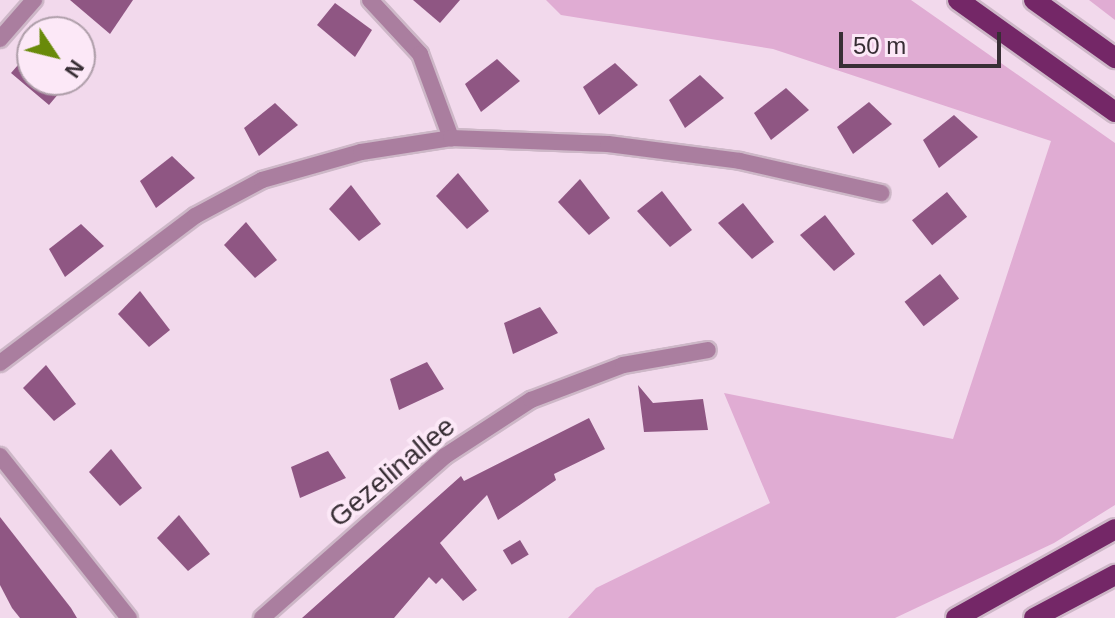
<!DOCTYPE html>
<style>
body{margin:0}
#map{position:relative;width:1115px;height:618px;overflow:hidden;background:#f2d9ec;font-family:Helvetica,sans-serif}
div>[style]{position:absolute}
.green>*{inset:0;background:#e0acd3}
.building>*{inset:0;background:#8f5683;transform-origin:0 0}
.roads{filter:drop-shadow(2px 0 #cdb7c7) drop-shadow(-2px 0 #cdb7c7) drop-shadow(0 2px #cdb7c7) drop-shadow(0 -2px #cdb7c7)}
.minor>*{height:16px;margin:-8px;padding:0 8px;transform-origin:8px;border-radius:8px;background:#aa7e9f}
.primary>*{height:20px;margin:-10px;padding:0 10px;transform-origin:10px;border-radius:10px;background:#742767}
span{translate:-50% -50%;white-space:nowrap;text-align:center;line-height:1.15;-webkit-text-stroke:8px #fce8f7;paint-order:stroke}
.street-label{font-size:28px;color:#382e35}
.north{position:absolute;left:16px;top:16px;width:80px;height:80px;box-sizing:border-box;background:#fce8f7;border:2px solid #ae9ea9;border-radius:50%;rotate:125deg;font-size:22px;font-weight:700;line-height:32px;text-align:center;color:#382e35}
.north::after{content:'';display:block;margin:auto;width:28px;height:36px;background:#698a0a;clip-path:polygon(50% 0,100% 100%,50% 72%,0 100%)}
.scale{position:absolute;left:839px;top:32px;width:162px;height:36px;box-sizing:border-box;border:4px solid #382e35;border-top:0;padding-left:10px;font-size:24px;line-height:28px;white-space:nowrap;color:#382e35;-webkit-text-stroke:6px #fce8f7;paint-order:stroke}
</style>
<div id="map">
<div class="green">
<div style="clip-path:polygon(546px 0,911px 0,1115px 143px,1115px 505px,1054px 543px,895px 618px,568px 618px,596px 588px,770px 503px,724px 393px,953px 439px,1051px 141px,773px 49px,561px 15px)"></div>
<div style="clip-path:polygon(1089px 0,1115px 0,1115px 20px)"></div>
</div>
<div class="building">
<div style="clip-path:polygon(70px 0,133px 0,110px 34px)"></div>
<div style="clip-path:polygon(413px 0,460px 0,440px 23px)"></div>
<div style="clip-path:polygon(335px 3px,372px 30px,355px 57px,317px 25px)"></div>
<div style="clip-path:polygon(32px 49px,32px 80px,70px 80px,49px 105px,11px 73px)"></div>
<div style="clip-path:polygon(497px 59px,520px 81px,481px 112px,465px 84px)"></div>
<div style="clip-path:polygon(615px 63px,638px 85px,599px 115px,583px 87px)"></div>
<div style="clip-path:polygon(700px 75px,724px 98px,685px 128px,669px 100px)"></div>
<div style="clip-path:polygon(786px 88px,809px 110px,771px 140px,754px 113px)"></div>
<div style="clip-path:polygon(869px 102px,892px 124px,853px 154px,837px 127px)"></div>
<div style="clip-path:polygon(275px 103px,298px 125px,259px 156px,244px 128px)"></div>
<div style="clip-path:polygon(954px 115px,978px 137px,939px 168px,923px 140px)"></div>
<div style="clip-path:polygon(172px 156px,195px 178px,156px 208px,140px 181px)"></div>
<div style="clip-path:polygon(458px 173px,489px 211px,467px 229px,436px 196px)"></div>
<div style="clip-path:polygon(580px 179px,610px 218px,589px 235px,558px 202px)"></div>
<div style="clip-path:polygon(351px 185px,381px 224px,359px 241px,329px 209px)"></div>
<div style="clip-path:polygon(662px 191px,692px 230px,670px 247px,637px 211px)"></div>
<div style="left:947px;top:192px;width:32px;height:45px;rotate:51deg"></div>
<div style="clip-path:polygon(743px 203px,774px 242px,752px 259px,718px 223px)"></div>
<div style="clip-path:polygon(825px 215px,855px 254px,834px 271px,800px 235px)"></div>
<div style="clip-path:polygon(246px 222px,277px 260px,255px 278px,224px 245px)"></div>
<div style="clip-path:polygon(81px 224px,104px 246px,65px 277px,49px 249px)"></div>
<div style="left:940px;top:274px;width:31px;height:45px;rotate:52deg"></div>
<div style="clip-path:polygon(140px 291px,170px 330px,149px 347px,118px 314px)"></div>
<div style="clip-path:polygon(540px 307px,558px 333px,513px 354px,504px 323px)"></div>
<div style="clip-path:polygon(427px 362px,444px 389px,399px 410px,390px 379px)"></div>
<div style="clip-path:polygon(46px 365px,76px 404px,54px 421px,23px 388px)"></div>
<div style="clip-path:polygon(638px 385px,653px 403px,703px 399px,708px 430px,644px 432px)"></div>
<div style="clip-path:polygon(589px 418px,605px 449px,554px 474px,556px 480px,498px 520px,487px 495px,440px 543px,477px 590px,463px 601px,442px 578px,436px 584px,429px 577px,394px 618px,302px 618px,461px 476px,464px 481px)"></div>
<div style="clip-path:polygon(111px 449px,142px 488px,120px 506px,89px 472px)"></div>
<div style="clip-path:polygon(328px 451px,346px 478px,300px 498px,291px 467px)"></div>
<div style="clip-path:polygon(179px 515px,210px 554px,188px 571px,157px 538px)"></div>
<div style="clip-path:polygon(0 517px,71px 608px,77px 618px,20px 618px,12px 608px,0 585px)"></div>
<div style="left:520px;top:540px;width:17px;height:20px;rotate:59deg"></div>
</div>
<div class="roads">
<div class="minor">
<div style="left:370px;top:0;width:74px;rotate:47.2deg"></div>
<div style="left:420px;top:54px;width:90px;rotate:69.7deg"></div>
<div style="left:0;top:39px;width:52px;rotate:-48.9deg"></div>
<div style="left:0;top:363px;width:244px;rotate:-37deg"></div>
<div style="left:195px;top:216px;width:76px;rotate:-28.2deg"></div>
<div style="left:262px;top:180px;width:103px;rotate:-15.8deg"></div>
<div style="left:361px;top:152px;width:91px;rotate:-8.8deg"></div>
<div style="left:451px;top:138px;width:157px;rotate:2.2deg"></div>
<div style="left:608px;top:144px;width:133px;rotate:7.3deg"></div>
<div style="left:740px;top:161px;width:145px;rotate:12.8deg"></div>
<div style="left:0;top:456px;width:207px;rotate:51.5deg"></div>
<div style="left:262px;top:618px;width:244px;rotate:-41.5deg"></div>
<div style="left:445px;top:456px;width:103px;rotate:-33.1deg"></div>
<div style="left:531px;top:400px;width:98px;rotate:-20.8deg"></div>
<div style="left:623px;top:365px;width:86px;rotate:-10deg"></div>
</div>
<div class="primary">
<div style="left:958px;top:0;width:193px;rotate:35.5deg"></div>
<div style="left:1034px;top:0;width:100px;rotate:35.6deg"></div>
<div style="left:956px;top:618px;width:182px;rotate:-29.2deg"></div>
<div style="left:1034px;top:618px;width:92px;rotate:-28deg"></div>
</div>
</div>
<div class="street-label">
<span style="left:392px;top:472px;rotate:-40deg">Gezelinallee</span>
</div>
<div class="north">N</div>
<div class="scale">50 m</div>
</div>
